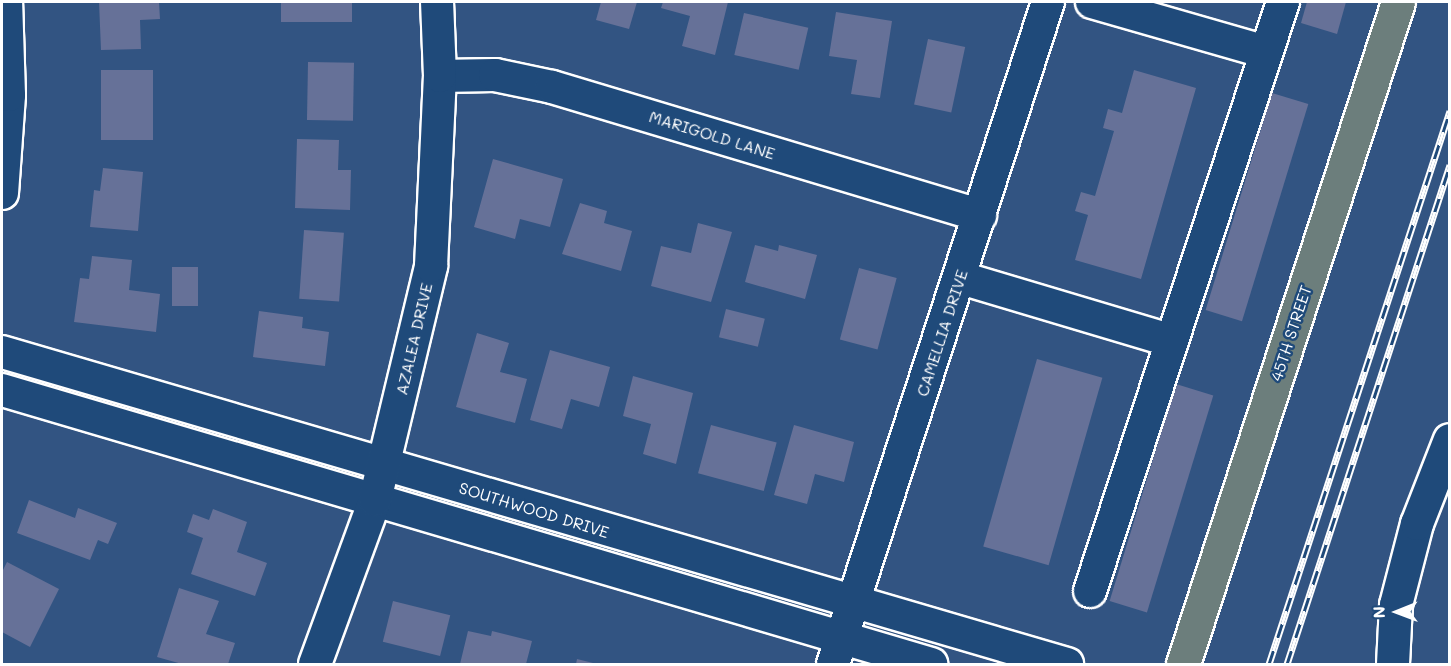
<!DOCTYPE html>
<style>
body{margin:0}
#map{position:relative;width:1451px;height:666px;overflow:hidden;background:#325482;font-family:Mali,sans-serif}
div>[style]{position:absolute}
.building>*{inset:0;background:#667198;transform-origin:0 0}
.roads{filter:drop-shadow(2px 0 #fff) drop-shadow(-2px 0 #fff) drop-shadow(0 2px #fff) drop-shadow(0 -2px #fff)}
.minor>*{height:32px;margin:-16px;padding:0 16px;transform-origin:16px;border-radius:16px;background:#1f4a7a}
.major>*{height:33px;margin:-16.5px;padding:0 16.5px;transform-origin:16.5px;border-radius:16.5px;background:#6c7e7c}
.rail>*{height:7px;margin-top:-3.5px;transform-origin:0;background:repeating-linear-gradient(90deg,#1f4a7a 0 14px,#fff 0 28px);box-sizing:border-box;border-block:2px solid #fff}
span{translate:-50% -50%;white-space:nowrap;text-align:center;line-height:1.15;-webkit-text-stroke:5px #1f4a7a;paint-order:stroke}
.street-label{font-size:16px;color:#fff}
.frame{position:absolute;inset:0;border:3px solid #fff;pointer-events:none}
.north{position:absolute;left:1367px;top:582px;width:60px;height:60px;-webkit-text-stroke:4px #1f4a7a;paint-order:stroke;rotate:269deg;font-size:16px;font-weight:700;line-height:24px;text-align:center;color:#fff}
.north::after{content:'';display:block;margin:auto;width:21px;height:27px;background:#fff;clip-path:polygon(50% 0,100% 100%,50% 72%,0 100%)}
</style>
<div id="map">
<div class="building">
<div style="clip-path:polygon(99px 2px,159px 2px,160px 19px,140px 20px,141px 49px,101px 50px)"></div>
<div style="left:281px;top:2px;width:71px;height:20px"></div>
<div style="clip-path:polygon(601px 2px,637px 2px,629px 29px,596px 20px)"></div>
<div style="clip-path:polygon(663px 2px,728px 2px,715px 55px,682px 46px,690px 16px,661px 8px)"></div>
<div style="clip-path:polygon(1307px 2px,1346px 2px,1337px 34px,1301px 23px)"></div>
<div style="clip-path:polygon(836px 12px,892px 21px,880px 98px,851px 94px,857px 60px,829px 56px)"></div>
<div style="left:744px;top:13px;width:66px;height:43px;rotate:13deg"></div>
<div style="left:928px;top:39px;width:38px;height:67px;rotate:12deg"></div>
<div style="left:308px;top:62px;width:46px;height:58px;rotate:1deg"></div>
<div style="left:101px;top:70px;width:52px;height:70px"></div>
<div style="clip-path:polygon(1134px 70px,1196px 88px,1141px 279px,1075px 260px,1088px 215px,1075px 211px,1081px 192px,1095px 196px,1114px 131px,1103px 128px,1108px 109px,1122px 113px)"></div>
<div style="left:1272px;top:93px;width:38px;height:227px;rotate:17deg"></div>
<div style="clip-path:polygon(297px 139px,339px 140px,338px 170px,351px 170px,350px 210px,295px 208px)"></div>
<div style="clip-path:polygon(493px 159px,563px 179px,550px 227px,520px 219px,515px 239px,474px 227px)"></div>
<div style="clip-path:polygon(103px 168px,143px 172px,138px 231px,90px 227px,94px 190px,100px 191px)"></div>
<div style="clip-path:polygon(580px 203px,607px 211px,604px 223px,632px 231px,621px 271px,562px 254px)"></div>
<div style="clip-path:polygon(698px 223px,732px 232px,711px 302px,651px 286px,661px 246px,691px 253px)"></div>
<div style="left:304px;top:230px;width:40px;height:69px;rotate:4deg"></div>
<div style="clip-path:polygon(755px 245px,778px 251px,779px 245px,817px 255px,805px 299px,745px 282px)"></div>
<div style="clip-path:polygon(92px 256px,132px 260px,129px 290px,160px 294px,156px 332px,74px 322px,80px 278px,89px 279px)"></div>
<div style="left:172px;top:267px;width:26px;height:39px"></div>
<div style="left:859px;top:268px;width:39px;height:74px;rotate:15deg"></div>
<div style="left:726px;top:309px;width:40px;height:29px;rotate:14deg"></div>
<div style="clip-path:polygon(259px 311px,303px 317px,302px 328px,329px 332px,325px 366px,253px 357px)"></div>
<div style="clip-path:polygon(477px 333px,509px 343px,500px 372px,527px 379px,515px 423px,456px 407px)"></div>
<div style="clip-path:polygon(550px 350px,610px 367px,599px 407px,571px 399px,562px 429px,530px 420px)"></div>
<div style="left:1037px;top:359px;width:68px;height:195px;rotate:16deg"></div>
<div style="clip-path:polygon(633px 376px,693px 393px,676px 464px,643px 454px,651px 424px,623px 416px)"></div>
<div style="left:1176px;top:384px;width:39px;height:227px;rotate:17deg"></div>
<div style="left:711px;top:425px;width:68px;height:50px;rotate:15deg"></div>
<div style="clip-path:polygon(794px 425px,854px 442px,844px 482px,815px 474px,807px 504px,774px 495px)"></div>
<div style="clip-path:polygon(29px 500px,75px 518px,78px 508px,117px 523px,108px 544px,98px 540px,90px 560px,17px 533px)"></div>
<div style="clip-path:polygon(213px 509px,247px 522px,237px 552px,267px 563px,255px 596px,191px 574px,203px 538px,187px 532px,193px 514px,209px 520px)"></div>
<div style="clip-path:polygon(7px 562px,59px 589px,30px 647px,2px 632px,2px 572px)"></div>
<div style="clip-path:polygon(179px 588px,219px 601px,206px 634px,235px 643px,228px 664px,182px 664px,157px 657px)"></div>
<div style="left:393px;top:601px;width:59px;height:42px;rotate:14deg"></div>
<div style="clip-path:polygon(468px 631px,491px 636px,492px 631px,532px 641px,526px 664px,460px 664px)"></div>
<div style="clip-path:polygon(577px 659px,597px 664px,576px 664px)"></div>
</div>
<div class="roads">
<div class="minor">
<div style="left:1092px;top:2px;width:181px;rotate:16deg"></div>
<div style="left:440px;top:76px;width:55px;rotate:-1deg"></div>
<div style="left:495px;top:75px;width:58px;rotate:11.9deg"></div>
<div style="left:552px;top:87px;width:447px;rotate:16.7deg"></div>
<div style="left:2px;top:193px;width:98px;rotate:-85.9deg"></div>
<div style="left:9px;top:95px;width:93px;rotate:-91.8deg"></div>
<div style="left:961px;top:278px;width:220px;rotate:16.6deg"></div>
<div style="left:2px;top:352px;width:1110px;rotate:16.33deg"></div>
<div style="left:2px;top:390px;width:969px;rotate:16.43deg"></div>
<div style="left:1090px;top:591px;width:620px;rotate:-71.86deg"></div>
<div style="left:315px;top:664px;width:175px;rotate:-69.9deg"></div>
<div style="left:375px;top:500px;width:241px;rotate:-76.5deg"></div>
<div style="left:431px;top:266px;width:190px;rotate:-87.3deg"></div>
<div style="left:440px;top:76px;width:74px;rotate:-92.3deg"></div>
<div style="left:833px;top:664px;width:696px;rotate:-72.01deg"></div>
<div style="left:1393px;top:664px;width:59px;rotate:-87.1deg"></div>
<div style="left:1396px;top:605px;width:84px;rotate:-75.5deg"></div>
<div style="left:1417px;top:524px;width:90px;rotate:-68.6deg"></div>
</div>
<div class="major">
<div style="left:1183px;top:664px;width:696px;rotate:-72.01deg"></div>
</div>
</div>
<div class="rail">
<div style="left:1269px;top:664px;width:582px;rotate:-71.88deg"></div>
<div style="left:1287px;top:664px;width:525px;rotate:-71.91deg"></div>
</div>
<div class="street-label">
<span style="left:712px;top:135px;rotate:17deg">MARIGOLD LANE</span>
<span style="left:942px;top:333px;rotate:-72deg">CAMELLIA DRIVE</span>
<span style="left:1291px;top:333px;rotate:-72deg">45TH STREET</span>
<span style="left:414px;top:339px;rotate:-77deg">AZALEA DRIVE</span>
<span style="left:534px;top:510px;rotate:17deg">SOUTHWOOD DRIVE</span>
</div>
<div class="frame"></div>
<div class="north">N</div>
</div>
